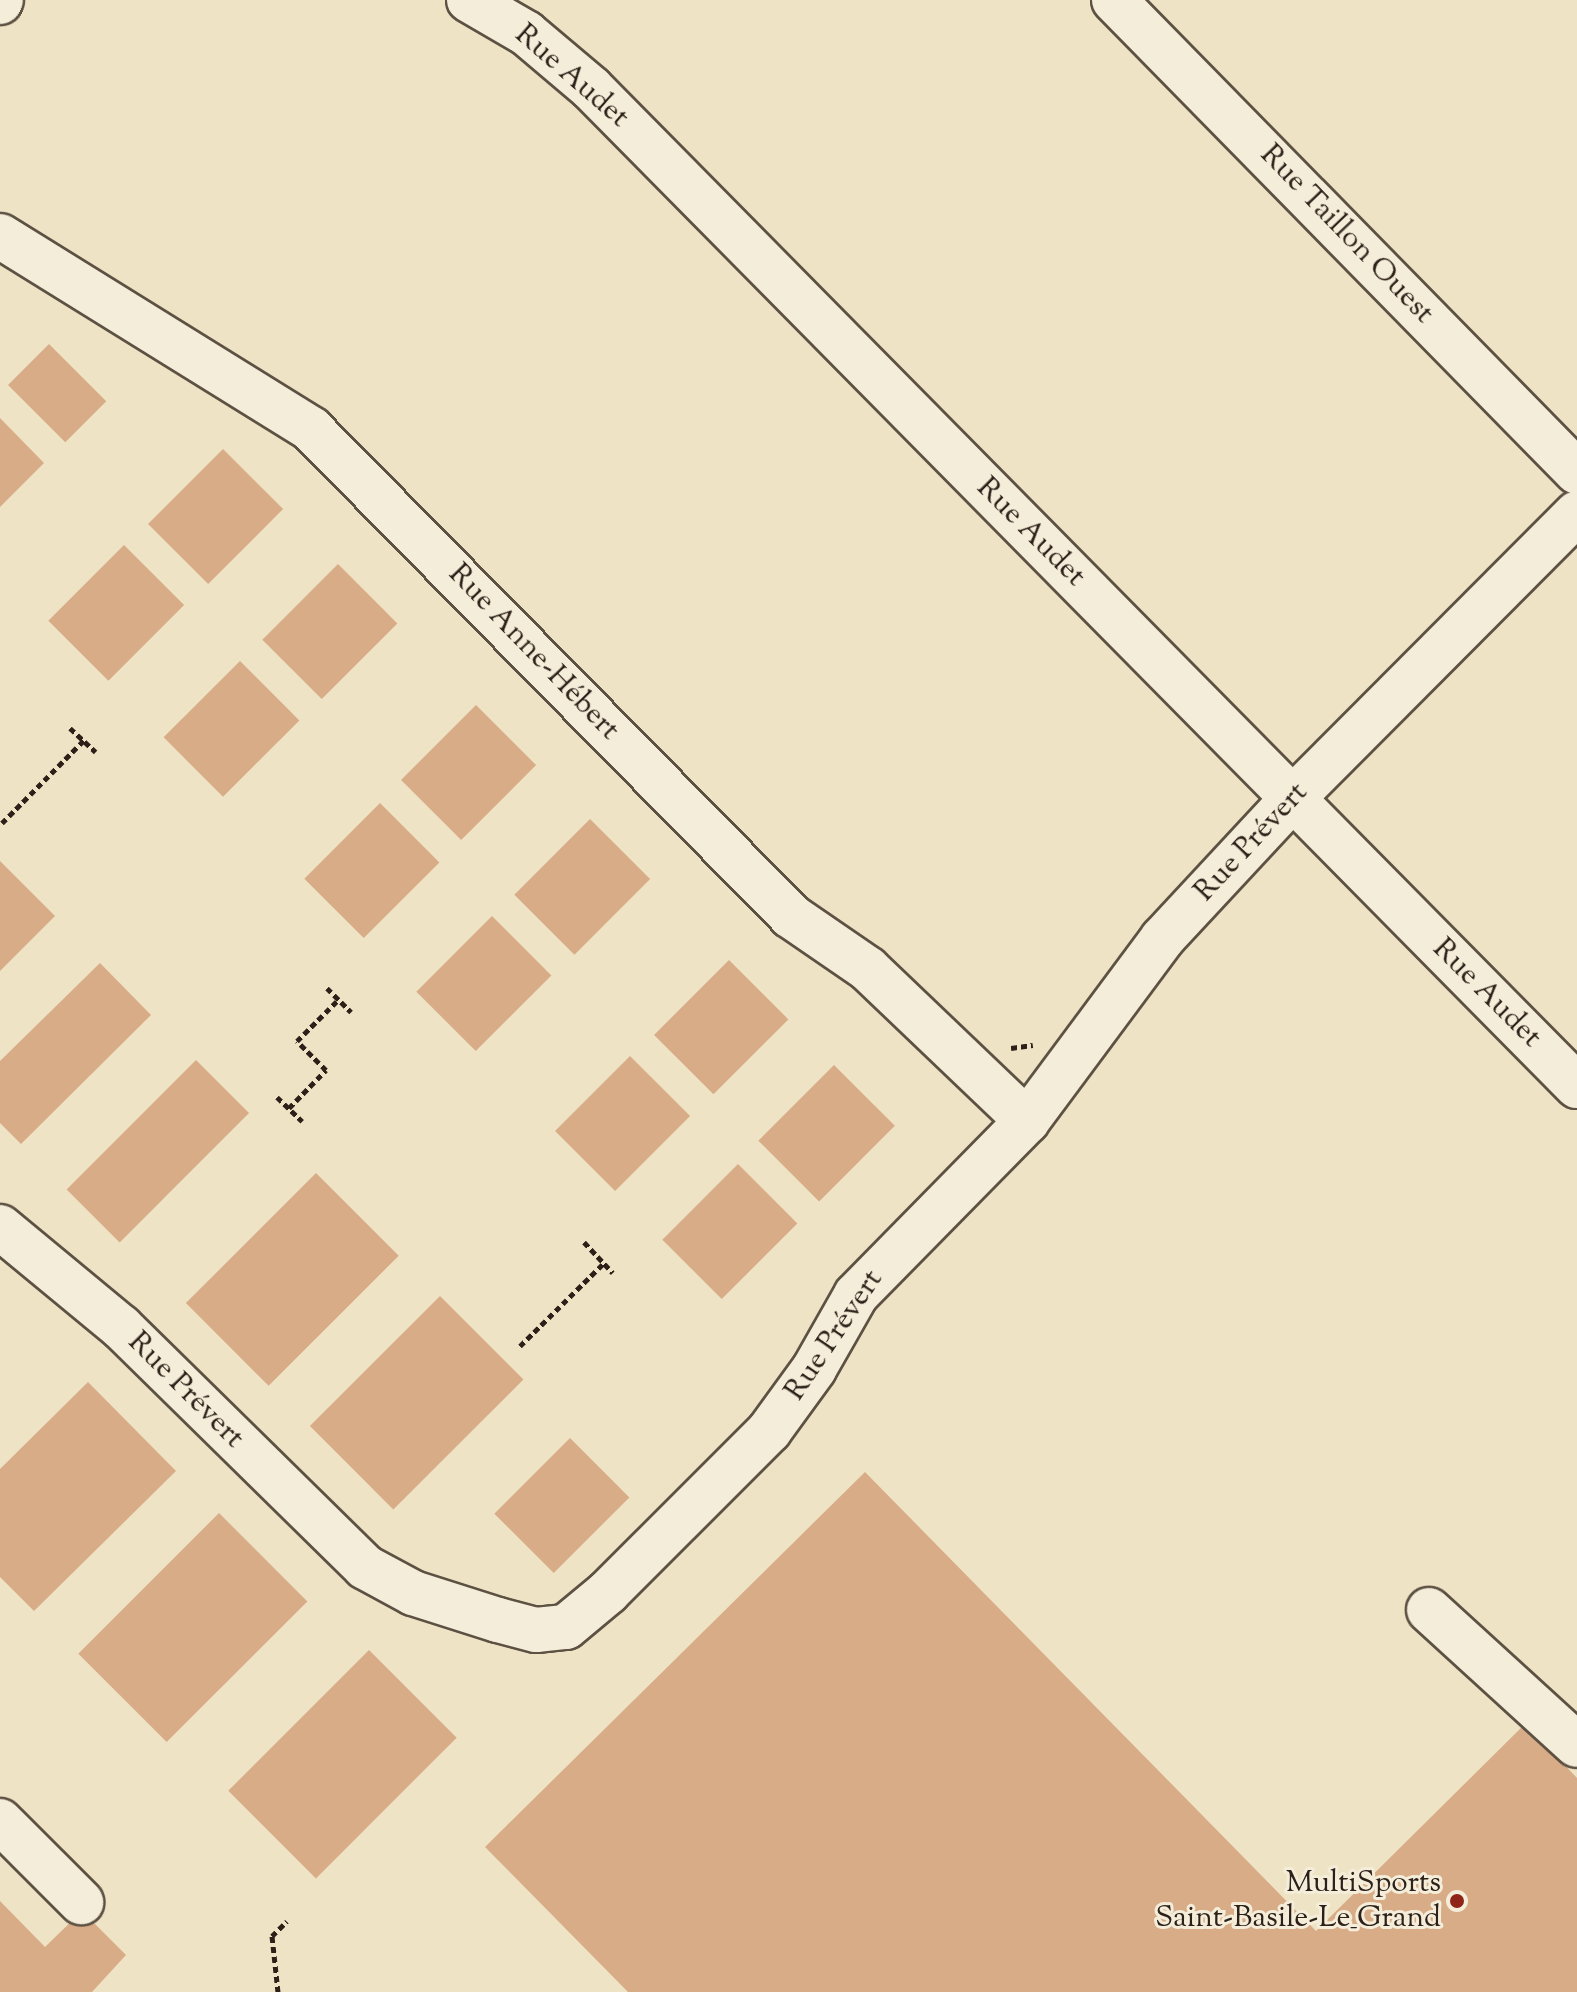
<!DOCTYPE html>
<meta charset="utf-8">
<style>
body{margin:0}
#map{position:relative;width:1577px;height:1992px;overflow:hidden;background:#eee3c4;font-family:"Sorts Mill Goudy",serif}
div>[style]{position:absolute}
.building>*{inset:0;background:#d9ac88;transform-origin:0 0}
.path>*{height:5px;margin-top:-2.5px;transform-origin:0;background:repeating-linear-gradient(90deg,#2d2018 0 6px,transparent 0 10px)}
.roads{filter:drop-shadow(2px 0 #5d5143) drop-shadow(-2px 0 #5d5143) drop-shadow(0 2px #5d5143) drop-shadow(0 -2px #5d5143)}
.minor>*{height:44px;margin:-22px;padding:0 22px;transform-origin:22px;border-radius:22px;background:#f4edd9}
.dots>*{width:22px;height:22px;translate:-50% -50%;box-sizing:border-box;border:4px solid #f4edd9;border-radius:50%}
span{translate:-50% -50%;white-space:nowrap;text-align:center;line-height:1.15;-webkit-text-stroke:6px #f4edd9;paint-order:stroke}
.street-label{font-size:30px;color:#2d2018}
.poi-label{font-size:30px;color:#2d2018}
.right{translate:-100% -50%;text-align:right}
</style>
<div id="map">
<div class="building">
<div style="left:49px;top:344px;width:81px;height:58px;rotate:45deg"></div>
<div style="clip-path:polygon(0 418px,44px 463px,0 507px)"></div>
<div style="left:223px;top:449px;width:85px;height:106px;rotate:45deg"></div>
<div style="left:124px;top:545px;width:85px;height:107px;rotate:45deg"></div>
<div style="left:338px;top:564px;width:84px;height:107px;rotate:45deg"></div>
<div style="left:240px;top:661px;width:84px;height:108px;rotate:45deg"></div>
<div style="left:476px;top:705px;width:85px;height:106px;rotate:45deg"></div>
<div style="left:380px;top:803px;width:84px;height:107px;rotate:45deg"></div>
<div style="left:590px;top:819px;width:85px;height:107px;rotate:45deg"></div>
<div style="clip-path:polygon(0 861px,55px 916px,0 971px)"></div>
<div style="left:492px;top:916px;width:84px;height:107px;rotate:45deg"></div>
<div style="left:729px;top:960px;width:84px;height:106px;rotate:45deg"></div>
<div style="clip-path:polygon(100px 963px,151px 1015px,21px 1144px,0 1123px,0 1061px)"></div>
<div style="left:630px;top:1056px;width:85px;height:106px;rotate:45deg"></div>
<div style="left:196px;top:1060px;width:75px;height:183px;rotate:45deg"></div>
<div style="left:834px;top:1065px;width:86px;height:107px;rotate:45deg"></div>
<div style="left:738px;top:1164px;width:84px;height:107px;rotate:45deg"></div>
<div style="left:316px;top:1173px;width:117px;height:184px;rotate:45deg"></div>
<div style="left:440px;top:1296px;width:118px;height:184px;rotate:45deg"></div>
<div style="clip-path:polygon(88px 1382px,176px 1471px,34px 1611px,0 1577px,0 1469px)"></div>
<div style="left:570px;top:1438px;width:84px;height:107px;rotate:45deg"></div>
<div style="clip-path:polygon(865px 1472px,1316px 1931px,1525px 1724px,1577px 1778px,1577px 1992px,628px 1992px,485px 1847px)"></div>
<div style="left:219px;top:1513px;width:125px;height:199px;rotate:45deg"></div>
<div style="left:369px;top:1650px;width:124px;height:199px;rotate:45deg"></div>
<div style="clip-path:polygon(0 1901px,45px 1947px,82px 1911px,126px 1955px,92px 1992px,0 1992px)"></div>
</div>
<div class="path">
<div style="left:70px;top:728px;width:35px;rotate:43deg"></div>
<div style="left:2px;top:823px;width:117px;rotate:-45.3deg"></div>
<div style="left:327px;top:988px;width:34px;rotate:45deg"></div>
<div style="left:1011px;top:1048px;width:22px;rotate:-8deg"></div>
<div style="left:277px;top:1097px;width:35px;rotate:44deg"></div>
<div style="left:289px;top:1108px;width:53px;rotate:-45.8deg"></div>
<div style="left:326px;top:1070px;width:41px;rotate:-135deg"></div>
<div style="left:297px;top:1041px;width:59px;rotate:-45deg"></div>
<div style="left:584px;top:1242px;width:42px;rotate:46.9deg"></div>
<div style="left:520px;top:1346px;width:118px;rotate:-44.7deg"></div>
<div style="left:278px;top:1992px;width:56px;rotate:-96.1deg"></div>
<div style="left:272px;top:1936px;width:21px;rotate:-45deg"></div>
</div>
<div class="roads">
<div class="minor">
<div style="left:469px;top:0;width:66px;rotate:30.1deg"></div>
<div style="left:526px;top:33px;width:85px;rotate:40.2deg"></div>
<div style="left:591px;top:88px;width:1403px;rotate:45.35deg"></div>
<div style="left:1114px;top:0;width:661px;rotate:45.55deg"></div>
<div style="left:0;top:2px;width:2px;rotate:-63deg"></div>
<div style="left:0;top:236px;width:366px;rotate:31.8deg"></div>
<div style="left:311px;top:429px;width:684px;rotate:45.41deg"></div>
<div style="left:791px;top:916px;width:93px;rotate:34.5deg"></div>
<div style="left:868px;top:969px;width:220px;rotate:43.7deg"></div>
<div style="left:0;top:1227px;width:157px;rotate:39.6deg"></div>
<div style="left:121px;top:1327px;width:342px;rotate:44.5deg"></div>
<div style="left:365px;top:1567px;width:55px;rotate:28.4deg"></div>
<div style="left:413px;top:1593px;width:89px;rotate:17.6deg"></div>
<div style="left:498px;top:1620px;width:39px;rotate:15deg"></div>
<div style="left:536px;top:1630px;width:30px;rotate:-6deg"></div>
<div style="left:566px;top:1627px;width:55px;rotate:-39.8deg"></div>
<div style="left:608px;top:1592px;width:228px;rotate:-45deg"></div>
<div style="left:769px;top:1431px;width:77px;rotate:-54deg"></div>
<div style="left:814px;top:1369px;width:85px;rotate:-60.4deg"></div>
<div style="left:856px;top:1295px;width:244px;rotate:-45.5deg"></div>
<div style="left:1027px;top:1121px;width:227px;rotate:-53.4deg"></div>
<div style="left:1162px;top:939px;width:192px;rotate:-47.1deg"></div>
<div style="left:1293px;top:798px;width:402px;rotate:-45.1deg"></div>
<div style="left:1429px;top:1610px;width:200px;rotate:42.4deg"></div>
<div style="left:0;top:1821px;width:115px;rotate:45deg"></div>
</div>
</div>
<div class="dots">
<div style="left:1457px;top:1901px;background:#8f2418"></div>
</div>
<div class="street-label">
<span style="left:571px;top:77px;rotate:41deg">Rue Audet</span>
<span style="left:1346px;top:235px;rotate:46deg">Rue Taillon Ouest</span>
<span style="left:1030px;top:533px;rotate:45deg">Rue Audet</span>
<span style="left:533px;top:653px;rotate:46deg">Rue Anne-Hébert</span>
<span style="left:1252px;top:843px;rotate:-47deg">Rue Prévert</span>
<span style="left:1486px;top:994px;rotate:45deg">Rue Audet</span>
<span style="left:835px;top:1336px;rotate:-56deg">Rue Prévert</span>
<span style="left:185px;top:1391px;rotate:45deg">Rue Prévert</span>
</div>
<div class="poi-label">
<span class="right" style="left:1441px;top:1901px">MultiSports<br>Saint-Basile-Le_Grand</span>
</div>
</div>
